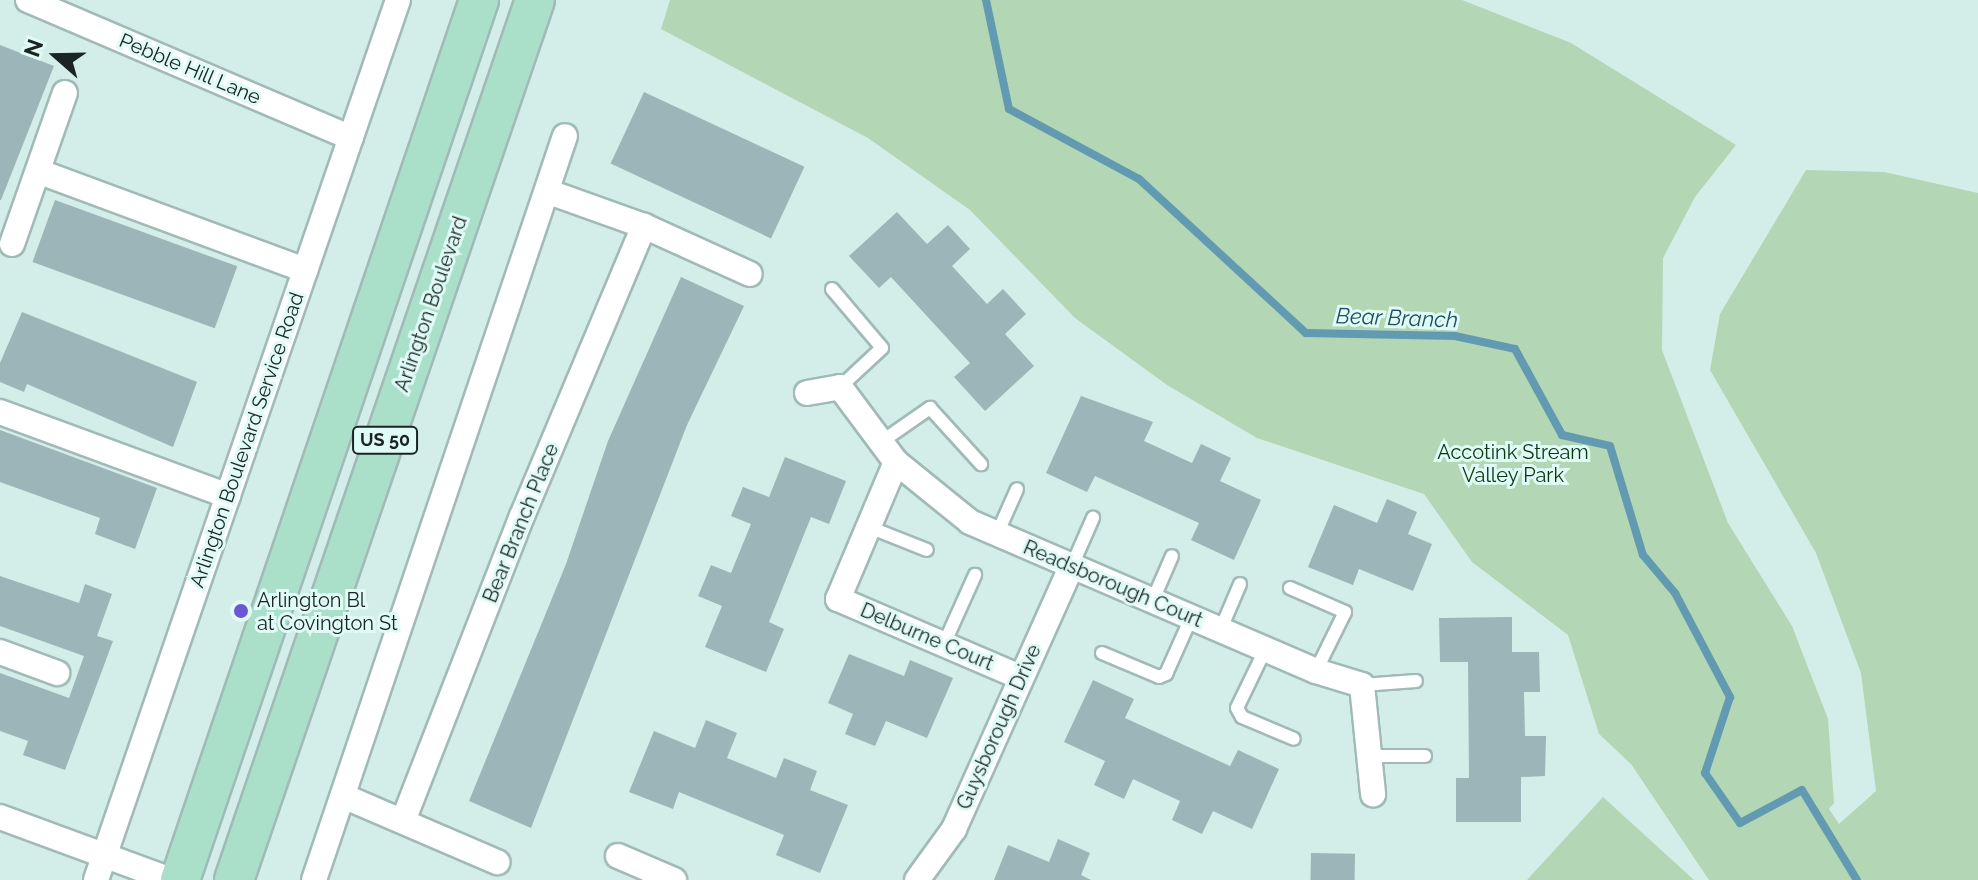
<!DOCTYPE html>
<style>
body{margin:0}
#map{position:relative;width:1978px;height:880px;overflow:hidden;background:#d3ede9;font-family:Raleway,sans-serif}
div>[style]{position:absolute}
.green>*{inset:0;background:#b3d6b5}
.stream>*{height:8px;margin:-4px;padding:0 4px;transform-origin:4px;border-radius:4px;background:#619ab1}
.building>*{inset:0;background:#9cb5b8;transform-origin:0 0}
.roads{filter:drop-shadow(2px 0 #a1bab7) drop-shadow(-2px 0 #a1bab7) drop-shadow(0 2px #a1bab7) drop-shadow(0 -2px #a1bab7)}
.lane>*{height:12px;margin:-6px;padding:0 6px;transform-origin:6px;border-radius:6px;background:#fff}
.street>*{height:24px;margin:-12px;padding:0 12px;transform-origin:12px;border-radius:12px;background:#fff}
.primary>*{height:38px;margin:-19px;padding:0 19px;transform-origin:19px;border-radius:19px;background:#aadfca}
.dots>*{width:22px;height:22px;translate:-50% -50%;box-sizing:border-box;border:4px solid #e0faf6;border-radius:50%}
span{translate:-50% -50%;white-space:nowrap;text-align:center;line-height:1.15;-webkit-text-stroke:6px #e0faf6;paint-order:stroke}
.shield-label span{padding:2px 6px;background:#e0faf6;border:2px solid;border-radius:6px;-webkit-text-stroke-width:0}
.shield-label{font-size:18px;color:#1a2422;font-weight:700}
.street-label{font-size:20px;color:#1a2422}
.park-label{font-size:20px;color:#093712}
.poi-label{font-size:20px;color:#1a2422}
.left{translate:0 -50%;text-align:left}
.water-label{font-size:22px;color:#1f4f61;font-style:italic}
.north{position:absolute;left:16px;top:16px;width:80px;height:80px;-webkit-text-stroke:6px #e0faf6;paint-order:stroke;rotate:290deg;font-size:22px;font-weight:700;line-height:32px;text-align:center;color:#1a2422}
.north::after{content:'';display:block;margin:auto;width:28px;height:36px;background:#1a2422;clip-path:polygon(50% 0,100% 100%,50% 72%,0 100%)}
</style>
<div id="map">
<div class="green">
<div style="clip-path:polygon(670px 0,1462px 0,1571px 43px,1736px 145px,1695px 197px,1663px 258px,1662px 350px,1728px 523px,1792px 626px,1828px 719px,1834px 803px,1829px 809px,1839px 824px,1876px 791px,1861px 673px,1816px 553px,1710px 370px,1720px 314px,1806px 170px,1884px 172px,1978px 193px,1978px 880px,1709px 880px,1631px 764px,1599px 734px,1568px 635px,1472px 562px,1424px 494px,1257px 438px,1167px 385px,1075px 318px,970px 210px,868px 138px,661px 29px)"></div>
<div style="clip-path:polygon(1603px 797px,1694px 880px,1527px 880px)"></div>
</div>
<div class="stream">
<div style="left:986px;top:0;width:111px;rotate:78.1deg"></div>
<div style="left:1009px;top:109px;width:148px;rotate:28.3deg"></div>
<div style="left:1139px;top:179px;width:227px;rotate:42.7deg"></div>
<div style="left:1306px;top:333px;width:149px;rotate:1.2deg"></div>
<div style="left:1455px;top:336px;width:61px;rotate:12.2deg"></div>
<div style="left:1515px;top:349px;width:98px;rotate:61.3deg"></div>
<div style="left:1562px;top:435px;width:49px;rotate:12.9deg"></div>
<div style="left:1610px;top:446px;width:114px;rotate:73.2deg"></div>
<div style="left:1643px;top:555px;width:50px;rotate:49.9deg"></div>
<div style="left:1675px;top:593px;width:118px;rotate:62.1deg"></div>
<div style="left:1730px;top:697px;width:80px;rotate:108.2deg"></div>
<div style="left:1705px;top:773px;width:61px;rotate:55deg"></div>
<div style="left:1740px;top:823px;width:70px;rotate:-28deg"></div>
<div style="left:1802px;top:790px;width:105px;rotate:58.6deg"></div>
</div>
<div class="building">
<div style="clip-path:polygon(0 45px,54px 66px,1px 200px,0 200px)"></div>
<div style="left:644px;top:92px;width:177px;height:79px;rotate:25deg"></div>
<div style="left:55px;top:200px;width:194px;height:66px;rotate:20deg"></div>
<div style="clip-path:polygon(897px 212px,927px 244px,948px 225px,970px 249px,952px 266px,987px 304px,1003px 289px,1026px 314px,1005px 334px,1034px 366px,985px 411px,954px 377px,970px 363px,891px 277px,879px 288px,849px 256px)"></div>
<div style="clip-path:polygon(681px 277px,744px 306px,687px 425px,531px 828px,469px 801px,566px 564px,608px 441px)"></div>
<div style="clip-path:polygon(22px 312px,197px 382px,173px 447px,27px 384px,24px 392px,0 382px,0 363px)"></div>
<div style="clip-path:polygon(1081px 396px,1153px 422px,1144px 441px,1192px 463px,1201px 444px,1231px 458px,1220px 481px,1261px 500px,1234px 560px,1191px 540px,1199px 523px,1095px 476px,1087px 492px,1046px 473px)"></div>
<div style="clip-path:polygon(0 430px,157px 488px,135px 549px,95px 534px,100px 518px,0 482px)"></div>
<div style="clip-path:polygon(785px 457px,846px 481px,829px 524px,811px 517px,769px 622px,784px 629px,766px 672px,705px 647px,722px 606px,698px 596px,711px 565px,731px 573px,751px 524px,731px 516px,743px 487px,769px 497px)"></div>
<div style="clip-path:polygon(1387px 499px,1417px 512px,1408px 534px,1432px 544px,1413px 591px,1359px 569px,1353px 585px,1308px 567px,1334px 505px,1377px 523px)"></div>
<div style="clip-path:polygon(0 576px,79px 603px,85px 584px,112px 594px,97px 636px,113px 641px,65px 770px,23px 755px,28px 741px,0 731px,0 673px,69px 698px,84px 656px,0 626px)"></div>
<div style="clip-path:polygon(1512px 617px,1512px 652px,1539px 652px,1540px 692px,1524px 692px,1525px 736px,1546px 736px,1545px 776px,1521px 777px,1521px 822px,1456px 822px,1456px 778px,1469px 778px,1468px 662px,1440px 662px,1439px 618px)"></div>
<div style="clip-path:polygon(849px 654px,904px 676px,910px 660px,953px 678px,927px 738px,886px 721px,875px 746px,845px 734px,853px 714px,828px 703px)"></div>
<div style="clip-path:polygon(1093px 680px,1134px 699px,1125px 718px,1230px 766px,1238px 750px,1279px 769px,1252px 829px,1213px 811px,1202px 834px,1172px 820px,1180px 801px,1133px 779px,1124px 799px,1094px 785px,1105px 761px,1064px 742px)"></div>
<div style="clip-path:polygon(706px 720px,737px 733px,727px 758px,776px 778px,784px 758px,817px 771px,810px 790px,848px 805px,820px 873px,776px 855px,784px 835px,679px 792px,673px 809px,629px 792px,654px 731px,695px 748px)"></div>
<div style="clip-path:polygon(1058px 839px,1090px 853px,1081px 875px,1091px 880px,994px 880px,1008px 845px,1049px 862px)"></div>
<div style="left:1311px;top:853px;width:44px;height:27px;rotate:1deg"></div>
</div>
<div class="roads">
<div class="lane">
<div style="left:832px;top:289px;width:77px;rotate:49.7deg"></div>
<div style="left:882px;top:348px;width:57px;rotate:137.1deg"></div>
<div style="left:881px;top:442px;width:60px;rotate:-34.8deg"></div>
<div style="left:930px;top:408px;width:76px;rotate:47.7deg"></div>
<div style="left:869px;top:527px;width:62px;rotate:21.6deg"></div>
<div style="left:997px;top:534px;width:49px;rotate:-66deg"></div>
<div style="left:1071px;top:568px;width:55px;rotate:-66.3deg"></div>
<div style="left:1290px;top:588px;width:60px;rotate:23.6deg"></div>
<div style="left:1345px;top:612px;width:66px;rotate:116.2deg"></div>
<div style="left:1152px;top:602px;width:50px;rotate:-66.5deg"></div>
<div style="left:1220px;top:631px;width:51px;rotate:-66.9deg"></div>
<div style="left:944px;top:644px;width:76px;rotate:-65.8deg"></div>
<div style="left:1265px;top:650px;width:64px;rotate:115.8deg"></div>
<div style="left:1237px;top:708px;width:10px;rotate:61deg"></div>
<div style="left:1242px;top:717px;width:56px;rotate:22.9deg"></div>
<div style="left:1102px;top:653px;width:62px;rotate:22.8deg"></div>
<div style="left:1159px;top:677px;width:8px;rotate:-23deg"></div>
<div style="left:1166px;top:674px;width:61px;rotate:-65.9deg"></div>
<div style="left:1362px;top:685px;width:54px;rotate:-4.2deg"></div>
<div style="left:1370px;top:756px;width:55px"></div>
</div>
<div class="street">
<div style="left:28px;top:0;width:351px;rotate:23.1deg"></div>
<div style="left:40px;top:172px;width:283px;rotate:20.3deg"></div>
<div style="left:549px;top:192px;width:101px;rotate:19.7deg"></div>
<div style="left:644px;top:226px;width:116px;rotate:24.4deg"></div>
<div style="left:12px;top:244px;width:160px;rotate:-70.7deg"></div>
<div style="left:807px;top:393px;width:34px;rotate:-10deg"></div>
<div style="left:840px;top:387px;width:94px;rotate:53.3deg"></div>
<div style="left:896px;top:462px;width:95px;rotate:39deg"></div>
<div style="left:970px;top:522px;width:377px;rotate:23.3deg"></div>
<div style="left:1316px;top:671px;width:48px;rotate:16.9deg"></div>
<div style="left:1362px;top:685px;width:110px;rotate:84.2deg"></div>
<div style="left:0;top:412px;width:243px;rotate:20.2deg"></div>
<div style="left:896px;top:462px;width:149px;rotate:112.9deg"></div>
<div style="left:838px;top:599px;width:198px;rotate:23.2deg"></div>
<div style="left:0;top:652px;width:61px;rotate:20.2deg"></div>
<div style="left:343px;top:796px;width:168px;rotate:23.2deg"></div>
<div style="left:0;top:817px;width:182px;rotate:20.2deg"></div>
<div style="left:403px;top:821px;width:327px;rotate:-68.7deg"></div>
<div style="left:522px;top:516px;width:315px;rotate:-67.2deg"></div>
<div style="left:618px;top:856px;width:61px;rotate:23.2deg"></div>
<div style="left:96px;top:880px;width:930px;rotate:-71.06deg"></div>
<div style="left:314px;top:880px;width:785px;rotate:-71.36deg"></div>
<div style="left:917px;top:880px;width:63px;rotate:-54deg"></div>
<div style="left:954px;top:829px;width:286px;rotate:-65.9deg"></div>
</div>
<div class="primary">
<div style="left:180px;top:880px;width:929px;rotate:-71.23deg"></div>
<div style="left:234px;top:880px;width:930px;rotate:-71.12deg"></div>
</div>
</div>
<div class="dots">
<div style="left:241px;top:611px;background:#6a59d3"></div>
</div>
<div class="shield-label">
<span style="left:385px;top:440px">US 50</span>
</div>
<div class="street-label">
<span style="left:190px;top:69px;rotate:23deg">Pebble Hill Lane</span>
<span style="left:431px;top:304px;rotate:-71deg">Arlington Boulevard</span>
<span style="left:247px;top:440px;rotate:-71deg">Arlington Boulevard Service Road</span>
<span style="left:521px;top:523px;rotate:-68deg">Bear Branch Place</span>
<span style="left:1113px;top:584px;rotate:23deg">Readsborough Court</span>
<span style="left:927px;top:637px;rotate:23deg">Delburne Court</span>
<span style="left:999px;top:727px;rotate:-66deg">Guysborough Drive</span>
</div>
<div class="park-label">
<span style="left:1513px;top:464px">Accotink Stream<br>Valley Park</span>
</div>
<div class="poi-label">
<span class="left" style="left:257px;top:612px">Arlington Bl<br>at Covington St</span>
</div>
<div class="water-label">
<span style="left:1397px;top:318px;rotate:2deg">Bear Branch</span>
</div>
<div class="north">N</div>
</div>
